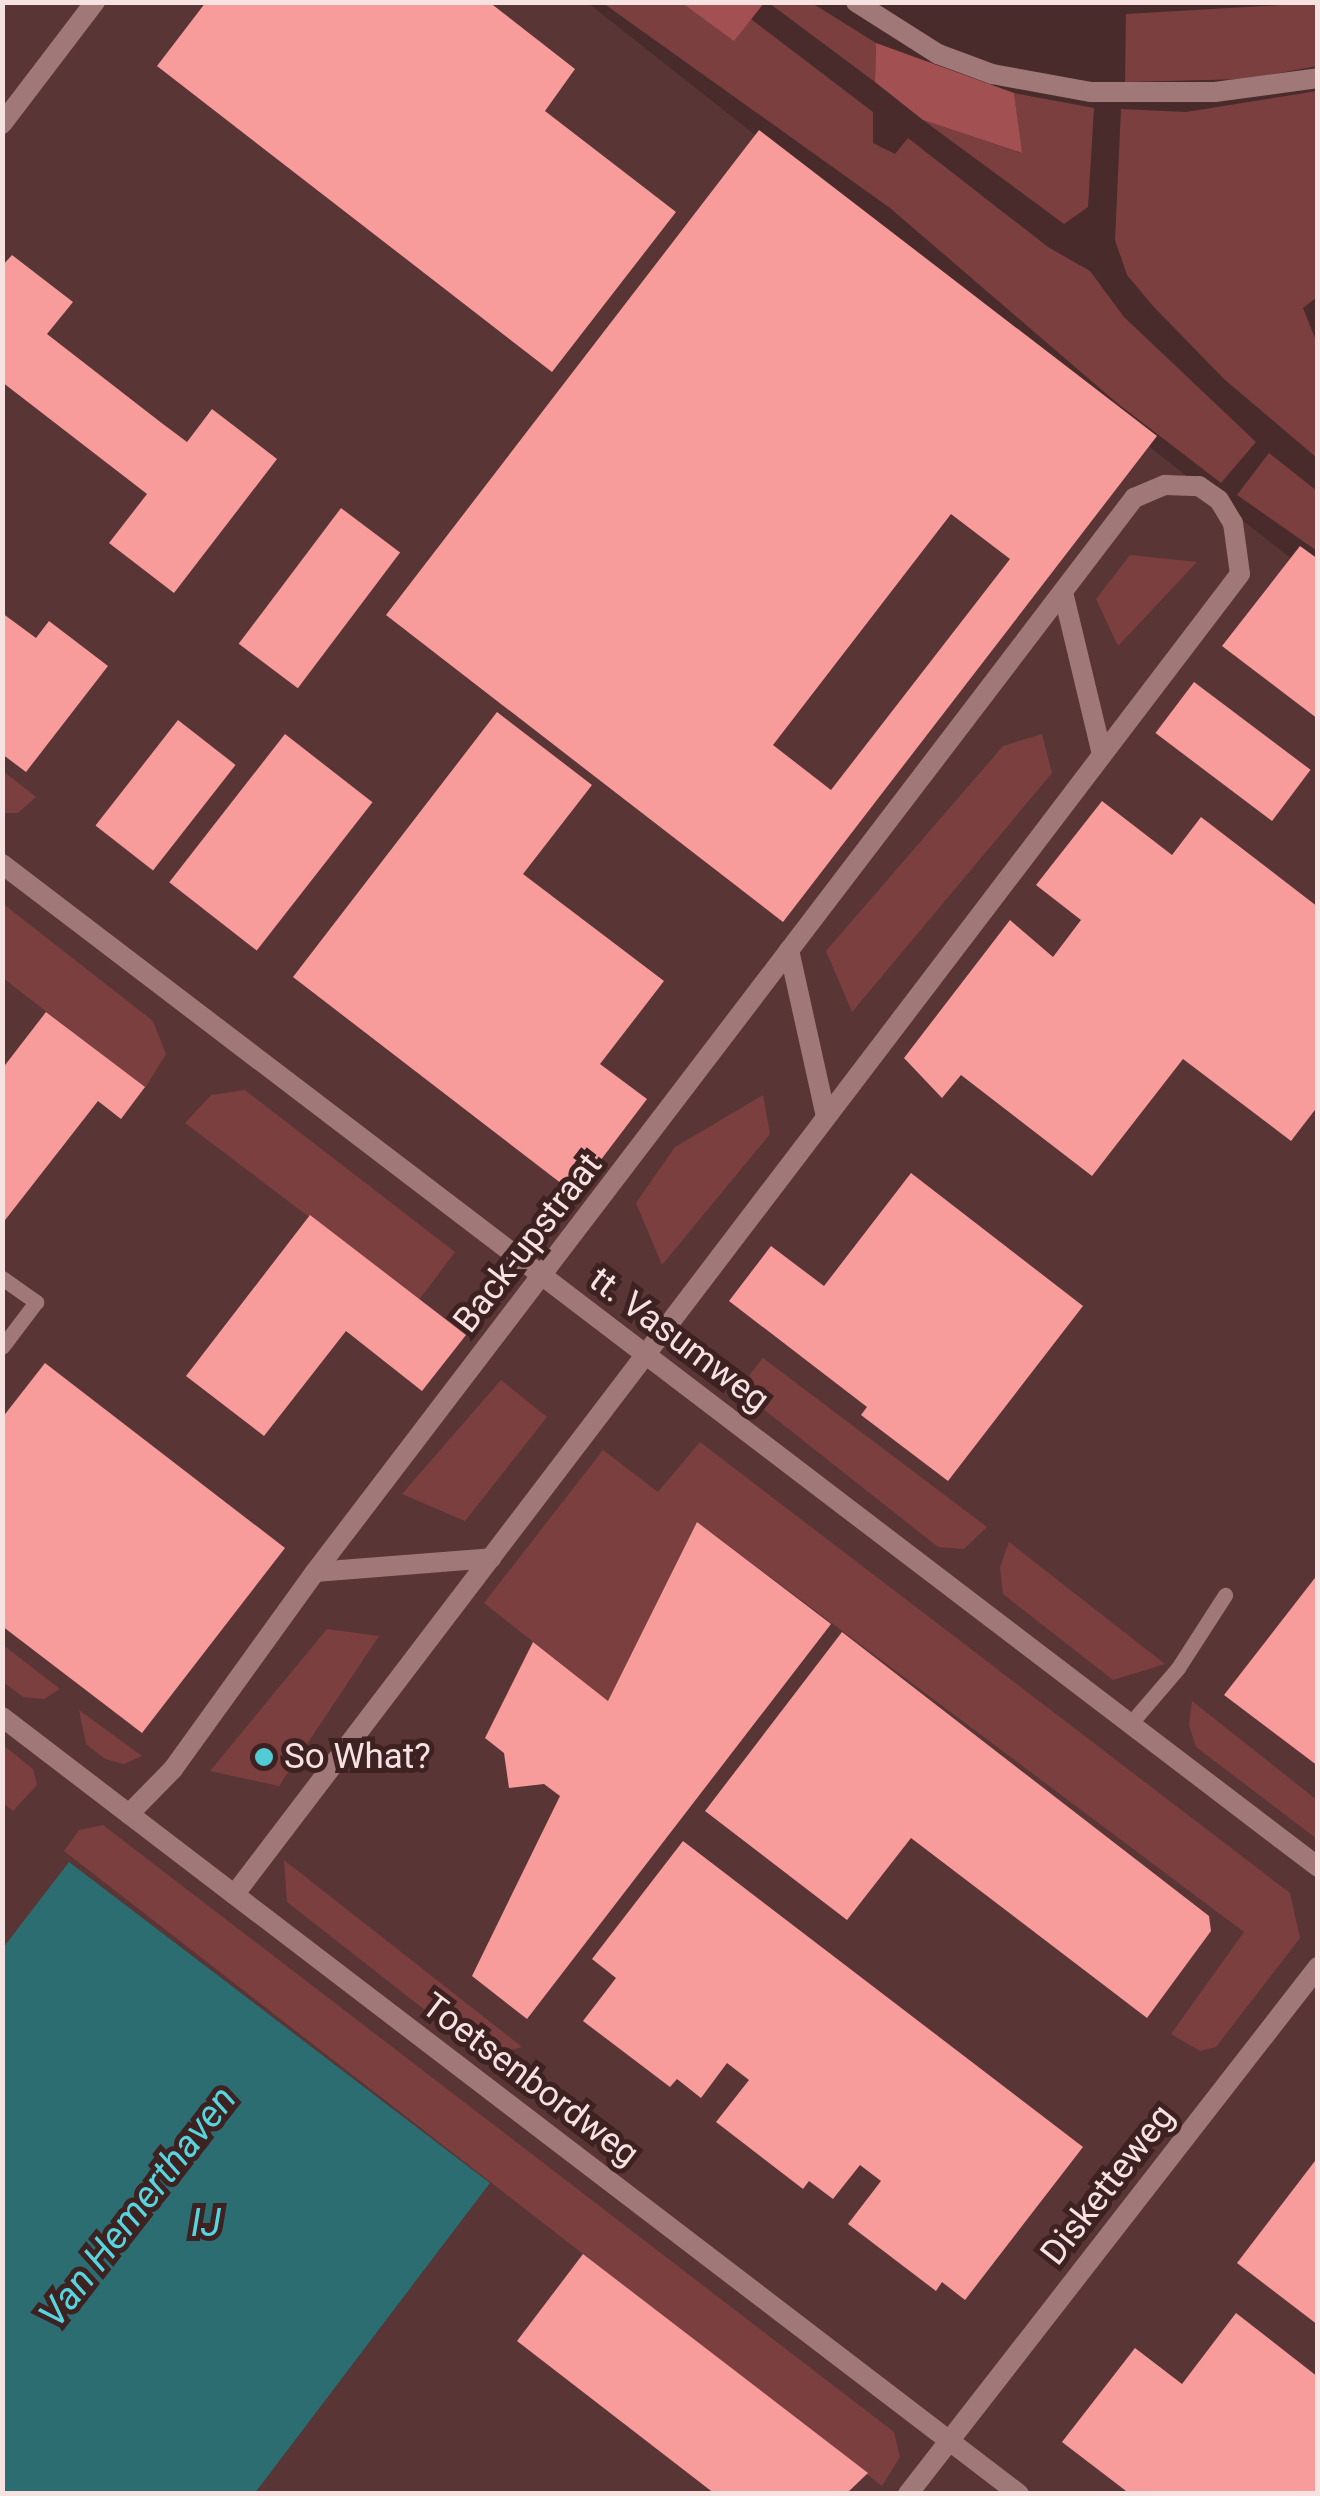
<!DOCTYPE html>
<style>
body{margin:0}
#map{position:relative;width:1320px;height:2496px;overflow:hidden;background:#492b2b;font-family:Roboto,sans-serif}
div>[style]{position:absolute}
.built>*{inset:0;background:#5a3535}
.green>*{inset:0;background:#7b3f40}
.forest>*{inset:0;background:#a35052}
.water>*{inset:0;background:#2c6d72}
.building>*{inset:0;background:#f79b9b;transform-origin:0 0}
.lane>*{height:15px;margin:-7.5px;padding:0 7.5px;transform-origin:7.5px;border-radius:7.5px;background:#9f7877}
.street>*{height:20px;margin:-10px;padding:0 10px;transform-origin:10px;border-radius:10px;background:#9f7877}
.dots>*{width:28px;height:28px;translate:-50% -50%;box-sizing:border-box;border:5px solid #3e2121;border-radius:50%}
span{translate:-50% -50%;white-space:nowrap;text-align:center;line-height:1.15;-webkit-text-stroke:10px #3e2121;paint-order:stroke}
.street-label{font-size:35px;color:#f6e2e1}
.poi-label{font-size:35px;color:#f6e2e1}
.left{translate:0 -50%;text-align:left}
.water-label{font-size:38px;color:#55d6df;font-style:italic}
.frame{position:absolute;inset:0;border:5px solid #f6e2e1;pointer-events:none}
</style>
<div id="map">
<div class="built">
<div style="clip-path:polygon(3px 3px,588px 3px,1317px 579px,1317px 2493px,255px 2493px,490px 2183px,70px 1863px,3px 1948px)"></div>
</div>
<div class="green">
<div style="clip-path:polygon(603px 3px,682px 3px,734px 40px,751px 19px,873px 112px,873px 143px,895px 154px,908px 138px,1048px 247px,1090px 271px,1124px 317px,1256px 442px,1221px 483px,1117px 403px,890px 208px)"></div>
<div style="clip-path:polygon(769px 3px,812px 3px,876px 43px,875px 82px)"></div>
<div style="clip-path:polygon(1317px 3px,1317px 66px,1247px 79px,1125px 82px,1126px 14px)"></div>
<div style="clip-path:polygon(1317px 91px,1317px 297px,1303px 308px,1317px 343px,1317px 458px,1224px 379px,1153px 306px,1127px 275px,1115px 240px,1121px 109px,1186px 112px)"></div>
<div style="clip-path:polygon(1014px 93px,1094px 108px,1088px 207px,1064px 224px,923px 120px,1021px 153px)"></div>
<div style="clip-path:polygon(1269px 453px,1317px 491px,1317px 551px,1237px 495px)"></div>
<div style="clip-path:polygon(1130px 555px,1197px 562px,1118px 646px,1096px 599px)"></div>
<div style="clip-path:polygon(1042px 734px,1052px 773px,852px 1012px,826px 951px,1003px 746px)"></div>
<div style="clip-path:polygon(3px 771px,36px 797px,18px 813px,3px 813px)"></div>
<div style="clip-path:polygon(2px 903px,153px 1021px,166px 1054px,145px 1088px,3px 978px)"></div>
<div style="clip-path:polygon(245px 1090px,455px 1252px,419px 1300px,185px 1123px,211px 1095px)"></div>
<div style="clip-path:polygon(763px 1095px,770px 1134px,662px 1265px,636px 1203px,675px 1147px)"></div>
<div style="clip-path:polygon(763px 1358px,987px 1527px,964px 1549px,938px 1547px,738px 1389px)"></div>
<div style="clip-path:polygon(501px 1380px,547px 1417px,465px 1521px,402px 1494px)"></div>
<div style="clip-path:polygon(700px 1442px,1290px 1893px,1300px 1938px,1216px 2047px,1200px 2051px,1171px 2034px,1244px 1932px,697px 1522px,608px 1701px,484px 1603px,603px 1450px,658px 1492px)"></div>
<div style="clip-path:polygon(1009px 1542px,1165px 1664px,1113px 1680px,1003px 1594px,1000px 1567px)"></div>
<div style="clip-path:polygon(327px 1629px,379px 1636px,279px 1786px,210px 1771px)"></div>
<div style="clip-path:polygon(2px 1645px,3px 1645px,60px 1689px,44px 1699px,23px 1697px,3px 1682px)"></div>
<div style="clip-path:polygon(1192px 1701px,1317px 1800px,1317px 1839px,1196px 1747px,1189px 1725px)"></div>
<div style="clip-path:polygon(79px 1710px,142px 1756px,124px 1764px,105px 1759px,86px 1744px)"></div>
<div style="clip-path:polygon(3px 1745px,33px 1769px,37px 1785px,13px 1811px,3px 1803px)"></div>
<div style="clip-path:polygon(103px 1825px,894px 2432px,900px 2457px,882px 2486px,64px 1851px,79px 1830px)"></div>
<div style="clip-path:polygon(284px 1860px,522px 2047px,485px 2057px,287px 1902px)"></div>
</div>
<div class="forest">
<div style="clip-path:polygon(682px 3px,764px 3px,734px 41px)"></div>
<div style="clip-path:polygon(876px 43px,1014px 93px,1022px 153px,923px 120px,875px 82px)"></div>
</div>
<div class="water">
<div style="clip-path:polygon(69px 1862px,490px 2183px,255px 2493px,3px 2493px,3px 1948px)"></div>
</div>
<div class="building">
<div style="clip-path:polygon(206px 2px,489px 2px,575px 69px,545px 111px,676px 212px,552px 372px,157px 66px)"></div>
<div style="clip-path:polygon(evenodd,759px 130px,1157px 436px,783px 922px,386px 615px,759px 130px,951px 514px,1010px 559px,831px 790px,773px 745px,951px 514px)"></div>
<div style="clip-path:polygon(12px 255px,73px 302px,47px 334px,159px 421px,187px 442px,212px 409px,277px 459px,174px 593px,109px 543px,147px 494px,2px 382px,2px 266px)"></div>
<div style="left:341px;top:508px;width:74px;height:170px;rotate:37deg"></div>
<div style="clip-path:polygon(1300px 546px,1318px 559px,1318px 719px,1222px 646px)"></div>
<div style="clip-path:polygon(2px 613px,36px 638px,49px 621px,108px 666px,26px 772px,2px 754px)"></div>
<div style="left:1194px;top:682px;width:146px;height:64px;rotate:37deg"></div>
<div style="clip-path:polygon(497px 712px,592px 785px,523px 874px,664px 981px,600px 1064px,647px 1099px,575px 1194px,293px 977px)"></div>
<div style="left:178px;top:720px;width:73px;height:134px;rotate:38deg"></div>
<div style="left:285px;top:734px;width:111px;height:188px;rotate:38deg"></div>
<div style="clip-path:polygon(1102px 801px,1172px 855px,1201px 817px,1318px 907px,1318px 1106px,1291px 1141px,1183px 1059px,1092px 1176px,961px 1075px,942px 1098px,904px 1058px,1010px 920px,1053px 957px,1081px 920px,1036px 885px)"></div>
<div style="clip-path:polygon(46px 1012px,145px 1087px,121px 1119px,98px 1101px,2px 1224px,2px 1069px)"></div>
<div style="clip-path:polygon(911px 1173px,1083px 1306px,948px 1481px,861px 1415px,867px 1407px,729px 1301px,771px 1246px,824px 1286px)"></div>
<div style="clip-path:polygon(310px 1215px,466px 1335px,422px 1391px,346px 1331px,264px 1436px,186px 1376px)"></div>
<div style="clip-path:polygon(45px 1363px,285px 1548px,142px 1733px,2px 1626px,2px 1418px)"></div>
<div style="clip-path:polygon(697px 1522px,831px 1624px,527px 2019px,472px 1976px,560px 1796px,544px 1784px,509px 1788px,504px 1753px,485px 1738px,533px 1642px,608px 1701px)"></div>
<div style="clip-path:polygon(1318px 1574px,1318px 1766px,1224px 1695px)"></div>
<div style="clip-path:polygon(842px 1632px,1209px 1916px,1211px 1931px,1147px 2018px,911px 1838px,847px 1920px,705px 1811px)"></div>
<div style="clip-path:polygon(683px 1841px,1083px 2147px,965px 2300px,942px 2282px,936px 2291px,848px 2224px,881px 2181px,860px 2165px,833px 2199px,809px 2181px,803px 2189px,716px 2122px,749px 2080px,727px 2063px,701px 2098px,677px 2079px,670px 2087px,583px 2021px,616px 1978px,592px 1959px)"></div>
<div style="clip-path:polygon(1318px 2157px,1318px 2325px,1237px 2263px)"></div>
<div style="clip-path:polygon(583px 2254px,868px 2473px,846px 2494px,715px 2494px,517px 2341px)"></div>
<div style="clip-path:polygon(1236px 2313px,1318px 2377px,1318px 2494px,1130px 2494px,1062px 2442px,1135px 2348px,1182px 2384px)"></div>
</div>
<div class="lane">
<div style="left:2px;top:1278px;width:42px;rotate:35.2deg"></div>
<div style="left:36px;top:1302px;width:56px;rotate:127.1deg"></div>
<div style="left:1130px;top:1724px;width:74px;rotate:-49.4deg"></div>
<div style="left:1178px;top:1668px;width:87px;rotate:-57.2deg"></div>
</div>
<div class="street">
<div style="left:856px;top:2px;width:97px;rotate:32.4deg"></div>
<div style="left:938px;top:54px;width:58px;rotate:20.3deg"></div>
<div style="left:992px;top:74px;width:101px;rotate:10.3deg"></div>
<div style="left:1091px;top:92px;width:124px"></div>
<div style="left:1215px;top:92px;width:104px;rotate:-7.7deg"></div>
<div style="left:2px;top:124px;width:153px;rotate:-52.7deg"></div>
<div style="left:1063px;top:592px;width:167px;rotate:76.5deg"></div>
<div style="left:2px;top:864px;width:1655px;rotate:37.31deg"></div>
<div style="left:789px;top:950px;width:171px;rotate:77.5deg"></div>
<div style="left:315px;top:1572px;width:177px;rotate:-4.5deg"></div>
<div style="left:2px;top:1717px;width:1280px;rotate:37.38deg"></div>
<div style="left:129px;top:1814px;width:63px;rotate:-45.6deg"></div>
<div style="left:173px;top:1769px;width:243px;rotate:-54.2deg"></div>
<div style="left:315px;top:1572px;width:1351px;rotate:-52.67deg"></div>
<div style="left:1134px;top:498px;width:34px;rotate:-23deg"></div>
<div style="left:1165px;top:485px;width:34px;rotate:2deg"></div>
<div style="left:1199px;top:486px;width:24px;rotate:35deg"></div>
<div style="left:1219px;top:500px;width:27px;rotate:59deg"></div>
<div style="left:1233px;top:523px;width:51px;rotate:82.2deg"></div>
<div style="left:1240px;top:574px;width:1660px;rotate:127.29deg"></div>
<div style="left:908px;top:2494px;width:668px;rotate:-52.12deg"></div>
</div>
<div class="dots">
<div style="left:264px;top:1757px;background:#51ccd5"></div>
</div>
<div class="street-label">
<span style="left:528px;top:1243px;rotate:-52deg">Back-upstraat</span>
<span style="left:679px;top:1340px;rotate:37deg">tt. Vasumweg</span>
<span style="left:530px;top:2080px;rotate:37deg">Toetsenbordweg</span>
<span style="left:1108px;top:2185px;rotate:-52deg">Disketteweg</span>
</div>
<div class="poi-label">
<span class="left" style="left:284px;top:1757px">So What?</span>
</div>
<div class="water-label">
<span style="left:138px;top:2207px;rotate:-52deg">Van Hemerthaven</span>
<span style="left:206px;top:2224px">IJ</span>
</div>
<div class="frame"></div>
</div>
